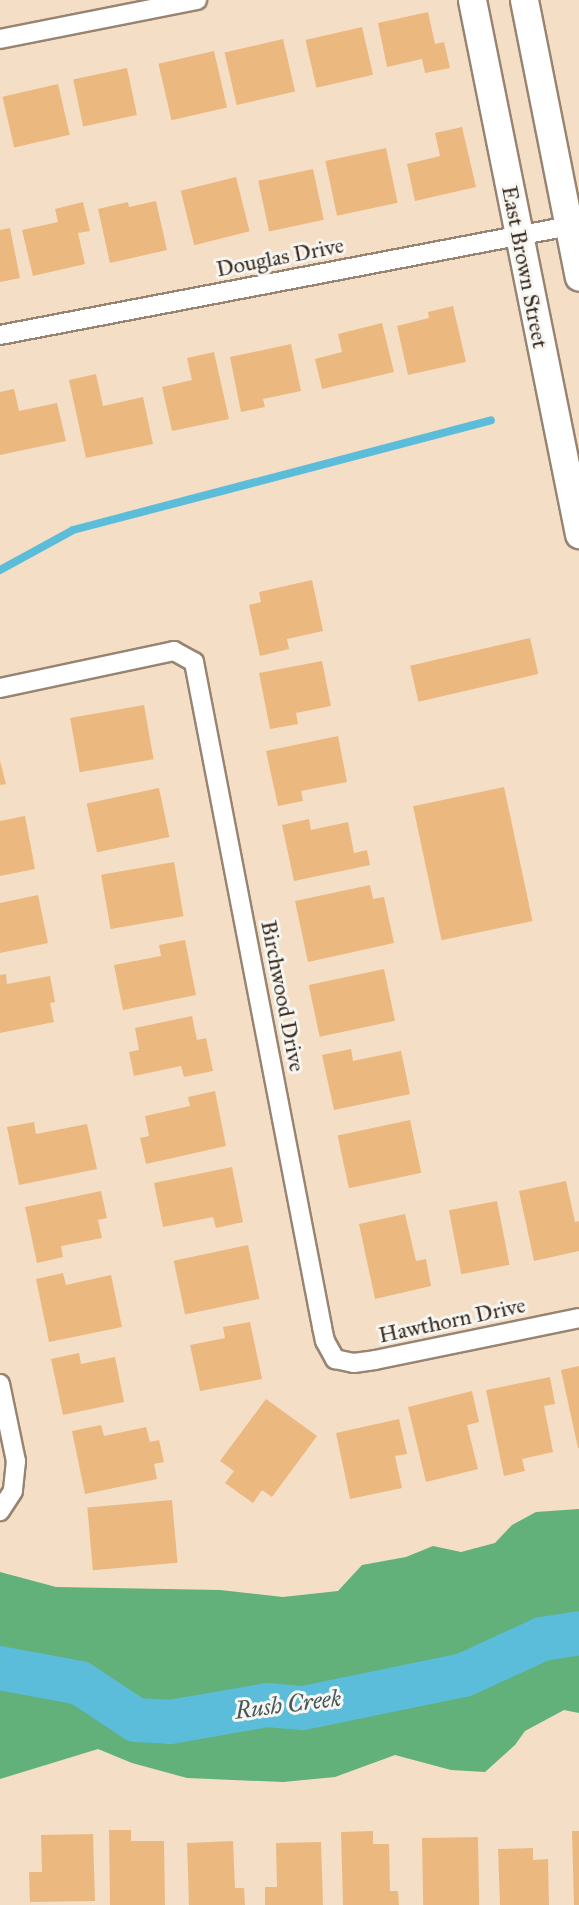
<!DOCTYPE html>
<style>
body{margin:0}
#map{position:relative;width:579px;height:1905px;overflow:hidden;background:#f4dec5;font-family:"IM FELL Great Primer",serif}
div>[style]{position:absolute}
.forest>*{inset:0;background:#62b07a}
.stream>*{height:8px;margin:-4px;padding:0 4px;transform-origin:4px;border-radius:4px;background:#5bbdd9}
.river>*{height:44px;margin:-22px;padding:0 22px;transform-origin:22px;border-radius:22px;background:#5bbdd9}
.building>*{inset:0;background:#ebb980;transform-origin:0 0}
.roads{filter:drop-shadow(2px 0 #988472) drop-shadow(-2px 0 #988472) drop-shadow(0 2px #988472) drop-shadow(0 -2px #988472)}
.street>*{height:18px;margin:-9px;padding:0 9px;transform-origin:9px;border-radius:9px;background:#fff}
.secondary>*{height:27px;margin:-13.5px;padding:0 13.5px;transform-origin:13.5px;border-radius:13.5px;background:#fff}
span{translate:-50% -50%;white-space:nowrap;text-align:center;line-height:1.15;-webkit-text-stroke:6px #f6f6f2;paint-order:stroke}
.street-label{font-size:22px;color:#3b2a1e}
.water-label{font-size:24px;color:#455656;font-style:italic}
</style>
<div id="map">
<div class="forest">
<div style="clip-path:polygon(579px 1509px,579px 1713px,564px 1710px,525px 1731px,515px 1745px,485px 1772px,451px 1770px,395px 1755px,335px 1777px,283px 1782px,187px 1778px,132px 1763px,98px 1749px,0 1779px,0 1572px,56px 1587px,220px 1590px,283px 1597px,338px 1591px,362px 1565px,406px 1557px,433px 1546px,461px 1552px,495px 1543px,512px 1525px,536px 1512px)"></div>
</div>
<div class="stream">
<div style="left:0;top:570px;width:83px;rotate:-28.7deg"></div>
<div style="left:73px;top:530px;width:432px;rotate:-14.7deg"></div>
</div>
<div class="river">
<div style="left:0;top:1668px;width:81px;rotate:10.6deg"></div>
<div style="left:80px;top:1683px;width:67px;rotate:33.5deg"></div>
<div style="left:136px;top:1720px;width:34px;rotate:3deg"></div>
<div style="left:170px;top:1722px;width:98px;rotate:-9.9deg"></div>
<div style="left:267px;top:1705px;width:36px;rotate:5deg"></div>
<div style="left:303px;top:1708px;width:164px;rotate:-11.6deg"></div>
<div style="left:464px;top:1675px;width:86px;rotate:-24.8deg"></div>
<div style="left:542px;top:1639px;width:37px;rotate:-9deg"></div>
</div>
<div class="building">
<div style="clip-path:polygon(428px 12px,435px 44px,444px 42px,450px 68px,425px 73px,422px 59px,387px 67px,378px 23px)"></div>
<div style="left:362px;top:27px;width:49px;height:58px;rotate:77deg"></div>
<div style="left:283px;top:39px;width:54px;height:60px;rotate:77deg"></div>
<div style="left:214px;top:51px;width:58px;height:57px;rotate:77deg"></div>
<div style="left:127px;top:68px;width:48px;height:55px;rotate:78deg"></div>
<div style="left:58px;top:84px;width:52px;height:57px;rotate:77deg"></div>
<div style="clip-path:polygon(462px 127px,476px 187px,415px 201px,407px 164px,440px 156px,435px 133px)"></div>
<div style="left:386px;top:148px;width:56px;height:62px;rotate:78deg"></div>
<div style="left:313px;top:169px;width:52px;height:56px;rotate:78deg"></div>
<div style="left:236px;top:177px;width:56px;height:57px;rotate:76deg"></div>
<div style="clip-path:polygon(156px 201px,167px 250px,110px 263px,98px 209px,128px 202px,129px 207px)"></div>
<div style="clip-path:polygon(83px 202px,90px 231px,78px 233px,85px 264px,33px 276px,22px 230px,58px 222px,55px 209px)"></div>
<div style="clip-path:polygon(10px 228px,20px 278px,0 282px,0 230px)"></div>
<div style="clip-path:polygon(453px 306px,466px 362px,408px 375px,397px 326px,429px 318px,428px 312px)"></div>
<div style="clip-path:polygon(382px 323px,394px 372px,322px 389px,315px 359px,342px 352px,338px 334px)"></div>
<div style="clip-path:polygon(291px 344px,301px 391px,263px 399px,265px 407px,241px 412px,230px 357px)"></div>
<div style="clip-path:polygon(214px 352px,229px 419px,172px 431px,162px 387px,192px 380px,187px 358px)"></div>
<div style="clip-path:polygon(96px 374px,103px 406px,143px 397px,153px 444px,86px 458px,69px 380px)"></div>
<div style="clip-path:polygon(14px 389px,19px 411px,57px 403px,66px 441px,0 455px,0 392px)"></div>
<div style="clip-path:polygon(312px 580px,323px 631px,287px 639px,289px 649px,260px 656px,249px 605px,261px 602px,259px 592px)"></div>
<div style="left:530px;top:638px;width:37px;height:123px;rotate:77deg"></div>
<div style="clip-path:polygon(322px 661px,331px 706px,296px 713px,298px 724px,270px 729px,259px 673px)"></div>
<div style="left:144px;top:705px;width:55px;height:75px;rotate:80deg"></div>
<div style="clip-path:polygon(338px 736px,347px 782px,301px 791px,303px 801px,278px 806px,266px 751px)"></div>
<div style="clip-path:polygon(0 761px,6px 784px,0 785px)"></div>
<div style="left:504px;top:787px;width:137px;height:93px;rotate:78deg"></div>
<div style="left:159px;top:788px;width:50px;height:74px;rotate:78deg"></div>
<div style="clip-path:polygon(25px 816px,35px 869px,0 876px,0 821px)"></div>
<div style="clip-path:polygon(309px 819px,311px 830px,348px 822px,354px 853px,367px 850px,370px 865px,294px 881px,282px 825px)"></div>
<div style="left:174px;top:862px;width:55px;height:74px;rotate:80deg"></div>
<div style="clip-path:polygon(370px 885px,373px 899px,384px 897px,394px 943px,308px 962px,295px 901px)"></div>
<div style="clip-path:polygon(38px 895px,48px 943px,0 953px,0 903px)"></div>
<div style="clip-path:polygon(185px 940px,196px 995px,123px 1010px,114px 965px,161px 956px,159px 945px)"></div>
<div style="left:384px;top:969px;width:53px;height:77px;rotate:78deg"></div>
<div style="clip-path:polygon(6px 974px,7px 984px,50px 976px,55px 1002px,50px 1003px,54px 1022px,0 1033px,0 975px)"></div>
<div style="clip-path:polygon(192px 1016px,197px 1040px,206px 1038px,213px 1071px,184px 1077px,181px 1066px,134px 1076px,129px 1052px,139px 1050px,135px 1028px)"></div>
<div style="clip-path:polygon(351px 1049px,353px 1061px,401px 1051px,410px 1094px,334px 1110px,322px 1055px)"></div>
<div style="clip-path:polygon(215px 1091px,226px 1146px,146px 1164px,140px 1138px,149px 1136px,145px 1116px,190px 1106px,188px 1097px)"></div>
<div style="left:410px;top:1120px;width:54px;height:74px;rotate:78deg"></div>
<div style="clip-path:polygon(34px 1122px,36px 1134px,87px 1124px,97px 1169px,19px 1185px,7px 1127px)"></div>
<div style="clip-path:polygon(232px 1167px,243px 1222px,216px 1228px,213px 1217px,163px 1227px,154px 1183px)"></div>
<div style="clip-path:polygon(566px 1181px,575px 1222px,579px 1221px,579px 1251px,534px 1261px,519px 1191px)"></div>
<div style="clip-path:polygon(101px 1191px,107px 1218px,98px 1220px,102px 1238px,61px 1246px,63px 1257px,37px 1263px,25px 1207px)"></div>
<div style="left:497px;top:1201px;width:65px;height:49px;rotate:79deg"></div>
<div style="clip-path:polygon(405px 1214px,416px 1261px,426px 1259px,431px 1286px,375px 1299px,359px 1224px)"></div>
<div style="left:248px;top:1245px;width:55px;height:76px;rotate:78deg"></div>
<div style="clip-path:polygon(63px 1273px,66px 1285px,111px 1275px,122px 1327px,49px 1342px,36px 1279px)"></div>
<div style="clip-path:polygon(250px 1322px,262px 1379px,200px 1391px,190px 1345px,225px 1338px,223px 1327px)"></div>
<div style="clip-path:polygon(79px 1353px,81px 1364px,115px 1357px,124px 1402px,63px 1415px,51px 1359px)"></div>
<div style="clip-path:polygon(579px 1366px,579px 1448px,578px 1448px,561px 1370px)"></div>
<div style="clip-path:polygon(550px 1377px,555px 1404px,544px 1406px,553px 1452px,522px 1459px,525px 1471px,504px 1476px,486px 1390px)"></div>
<div style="clip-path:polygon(472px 1391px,479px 1422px,467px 1425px,478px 1469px,426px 1482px,408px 1407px)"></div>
<div style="clip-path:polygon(266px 1399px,317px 1436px,272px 1497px,262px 1490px,253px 1503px,225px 1483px,234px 1471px,220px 1461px)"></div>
<div style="clip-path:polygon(399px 1419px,407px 1454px,395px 1456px,402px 1488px,350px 1499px,336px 1433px)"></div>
<div style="clip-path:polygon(101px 1425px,104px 1436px,146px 1427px,150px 1442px,159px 1440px,164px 1462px,154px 1464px,157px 1479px,85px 1494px,72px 1431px)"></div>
<div style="left:172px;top:1500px;width:63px;height:85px;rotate:85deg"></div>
<div style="clip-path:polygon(109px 1830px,131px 1830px,131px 1841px,164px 1841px,165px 1905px,110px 1905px)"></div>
<div style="clip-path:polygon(373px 1831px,373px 1844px,389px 1844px,390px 1891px,398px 1891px,399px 1905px,343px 1905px,341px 1832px)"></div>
<div style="clip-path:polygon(572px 1831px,579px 1831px,579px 1905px,574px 1905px)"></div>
<div style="clip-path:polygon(93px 1834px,95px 1901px,30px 1902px,29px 1872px,42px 1872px,41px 1835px)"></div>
<div style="left:478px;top:1837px;width:68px;height:56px;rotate:89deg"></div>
<div style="clip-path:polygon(233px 1841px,235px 1888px,244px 1888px,245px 1905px,189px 1905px,187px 1843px)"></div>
<div style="clip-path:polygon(321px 1842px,323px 1905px,265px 1905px,265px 1887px,277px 1887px,276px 1843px)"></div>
<div style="clip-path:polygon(533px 1848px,533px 1860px,548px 1859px,549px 1905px,500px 1905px,498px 1849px)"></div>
</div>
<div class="roads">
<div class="street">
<div style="left:0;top:39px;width:201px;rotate:-11.2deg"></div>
<div style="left:0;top:335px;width:579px;rotate:-10.84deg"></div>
<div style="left:0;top:688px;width:178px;rotate:-12deg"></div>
<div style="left:174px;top:651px;width:23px;rotate:29deg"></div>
<div style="left:194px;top:662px;width:677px;rotate:79.1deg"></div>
<div style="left:322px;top:1327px;width:14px;rotate:78deg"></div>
<div style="left:325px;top:1341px;width:21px;rotate:61deg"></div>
<div style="left:335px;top:1359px;width:19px;rotate:12deg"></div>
<div style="left:354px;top:1363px;width:21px;rotate:-8deg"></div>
<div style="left:375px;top:1360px;width:208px;rotate:-11.6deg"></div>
<div style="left:0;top:1384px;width:79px;rotate:78.3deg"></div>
<div style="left:16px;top:1461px;width:30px;rotate:96deg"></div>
<div style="left:13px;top:1491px;width:24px;rotate:123deg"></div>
</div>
<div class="secondary">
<div style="left:472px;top:0;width:545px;rotate:78.67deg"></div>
<div style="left:524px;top:0;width:282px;rotate:78.8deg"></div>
</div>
</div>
<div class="street-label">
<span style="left:280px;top:257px;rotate:-11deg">Douglas Drive</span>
<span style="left:525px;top:267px;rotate:79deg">East Brown Street</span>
<span style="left:283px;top:996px;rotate:79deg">Birchwood Drive</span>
<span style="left:452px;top:1320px;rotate:-12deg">Hawthorn Drive</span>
</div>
<div class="water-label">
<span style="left:288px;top:1705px;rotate:-7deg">Rush Creek</span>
</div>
</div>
